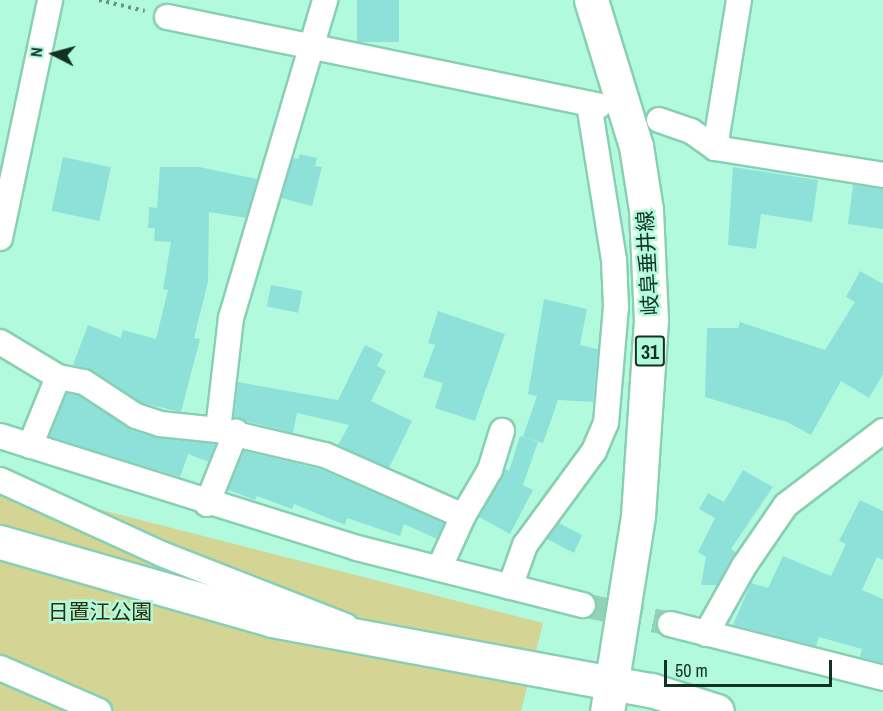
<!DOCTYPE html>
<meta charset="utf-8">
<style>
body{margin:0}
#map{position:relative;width:883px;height:711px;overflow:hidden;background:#b2fade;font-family:"Archivo Narrow","Noto Sans JP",sans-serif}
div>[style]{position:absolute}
.green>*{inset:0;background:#d4d594}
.building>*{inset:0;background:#8ee1d9;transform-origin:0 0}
.street-tunnel>*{height:24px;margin-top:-12px;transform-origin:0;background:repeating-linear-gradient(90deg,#92d2b9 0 24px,transparent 0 36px)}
.path>*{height:4px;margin-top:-2px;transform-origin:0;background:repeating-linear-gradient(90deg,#639683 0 3px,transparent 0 7.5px)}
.roads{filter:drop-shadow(2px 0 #88cfb4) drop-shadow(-2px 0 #88cfb4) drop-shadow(0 2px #88cfb4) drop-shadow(0 -2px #88cfb4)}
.street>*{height:24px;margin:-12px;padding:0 12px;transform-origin:12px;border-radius:12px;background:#fff}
.secondary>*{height:33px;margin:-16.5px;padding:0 16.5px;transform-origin:16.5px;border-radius:16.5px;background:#fff}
.primary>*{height:33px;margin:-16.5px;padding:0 16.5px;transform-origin:16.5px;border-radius:16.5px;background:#fff}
span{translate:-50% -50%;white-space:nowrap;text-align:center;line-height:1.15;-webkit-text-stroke:5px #b2fade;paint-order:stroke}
.shield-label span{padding:2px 4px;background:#b2fade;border:2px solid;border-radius:4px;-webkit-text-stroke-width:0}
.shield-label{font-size:20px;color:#133126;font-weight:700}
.street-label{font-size:21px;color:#133126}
.park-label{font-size:21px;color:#30300a}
.north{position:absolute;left:24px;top:24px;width:60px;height:60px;-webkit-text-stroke:4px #b2fade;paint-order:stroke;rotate:276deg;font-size:16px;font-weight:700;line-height:24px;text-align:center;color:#133126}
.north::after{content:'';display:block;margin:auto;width:21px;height:27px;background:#133126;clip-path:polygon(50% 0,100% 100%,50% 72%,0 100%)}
.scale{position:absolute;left:664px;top:660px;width:168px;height:27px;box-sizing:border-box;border:3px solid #133126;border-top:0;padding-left:8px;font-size:18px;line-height:21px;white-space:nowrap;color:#133126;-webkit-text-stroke:4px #b2fade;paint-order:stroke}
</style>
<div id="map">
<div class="green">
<div style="clip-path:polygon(0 484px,543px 623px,521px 711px,0 711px)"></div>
</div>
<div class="building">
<div style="left:357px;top:0;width:42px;height:42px"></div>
<div style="clip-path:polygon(300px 154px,317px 158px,315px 166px,322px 167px,312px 206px,281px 198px,293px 158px,298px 159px)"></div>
<div style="left:63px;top:157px;width:49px;height:55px;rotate:12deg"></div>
<div style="clip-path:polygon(160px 167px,199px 167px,257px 179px,246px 218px,209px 212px,208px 282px,194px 338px,200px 339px,181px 412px,142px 403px,92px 370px,73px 365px,88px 325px,121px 338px,123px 330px,156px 339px,168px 290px,163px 289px,171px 242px,154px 241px,155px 228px,148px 228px,149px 207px,157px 208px)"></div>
<div style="clip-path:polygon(733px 167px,818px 180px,812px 222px,761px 214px,756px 249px,728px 245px)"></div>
<div style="clip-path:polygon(853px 185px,883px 189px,883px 229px,848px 224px)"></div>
<div style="clip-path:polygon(860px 271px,883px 284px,883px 374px,869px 398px,841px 381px,811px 435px,787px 422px,705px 397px,707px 328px,738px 328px,740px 322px,825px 350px,855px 302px,846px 297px)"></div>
<div style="left:271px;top:285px;width:32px;height:22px;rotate:11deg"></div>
<div style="clip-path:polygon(544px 299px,587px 309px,580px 345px,598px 349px,593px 402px,558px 400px,543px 443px,523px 437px,537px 396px,528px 394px)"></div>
<div style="clip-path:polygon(438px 311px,505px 334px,475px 421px,435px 408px,443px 383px,423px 377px,435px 345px,428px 343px)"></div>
<div style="clip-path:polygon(365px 345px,383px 354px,377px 366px,386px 371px,371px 401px,412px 421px,389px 468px,338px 445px,349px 425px,297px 413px,293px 433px,234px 418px,238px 382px,338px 400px)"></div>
<div style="clip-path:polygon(67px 393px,79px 395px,131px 430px,159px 438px,216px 444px,209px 462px,188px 454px,180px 477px,49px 437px)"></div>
<div style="clip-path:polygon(520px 436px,538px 442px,523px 485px,533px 490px,510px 534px,479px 517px,505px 469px,509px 471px)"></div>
<div style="clip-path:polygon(244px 451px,320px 469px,444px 523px,437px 539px,404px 524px,400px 536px,347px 518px,345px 525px,294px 504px,292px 509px,257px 496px,255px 500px,228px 490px)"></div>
<div style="clip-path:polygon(743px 470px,773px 487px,731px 549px,736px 552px,717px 585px,701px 585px,706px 557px,698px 552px,715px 518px,699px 509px,708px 493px,724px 502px)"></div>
<div style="clip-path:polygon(860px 500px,883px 511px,883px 560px,877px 557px,862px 590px,883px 599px,883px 663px,860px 657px,862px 649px,819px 637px,816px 646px,733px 625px,751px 583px,768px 588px,783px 556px,831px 576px,846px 544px,839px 541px)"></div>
<div style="clip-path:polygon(559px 523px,582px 535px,574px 553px,547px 539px)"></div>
</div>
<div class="street-tunnel">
<div style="left:583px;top:605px;width:89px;rotate:12.3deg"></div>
</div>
<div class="path">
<div style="left:99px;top:0;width:47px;rotate:13.4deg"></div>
</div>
<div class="roads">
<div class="street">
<div style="left:167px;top:17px;width:441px;rotate:11.6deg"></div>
<div style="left:659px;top:120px;width:34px;rotate:19deg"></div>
<div style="left:691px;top:131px;width:29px;rotate:35deg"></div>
<div style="left:715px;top:148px;width:170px;rotate:9.1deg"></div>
<div style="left:715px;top:148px;width:150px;rotate:-80.8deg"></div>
<div style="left:0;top:238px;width:243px;rotate:-78.1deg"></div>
<div style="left:0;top:342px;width:68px;rotate:31.1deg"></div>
<div style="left:218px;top:430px;width:110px;rotate:13.2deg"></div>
<div style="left:325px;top:455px;width:151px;rotate:23.8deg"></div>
<div style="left:463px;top:516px;width:58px;rotate:114.4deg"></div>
<div style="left:0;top:436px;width:374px;rotate:17.4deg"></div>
<div style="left:357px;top:548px;width:233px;rotate:14.2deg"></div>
<div style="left:30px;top:446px;width:74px;rotate:-67.9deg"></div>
<div style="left:58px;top:377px;width:26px;rotate:11deg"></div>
<div style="left:84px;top:382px;width:62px;rotate:33.2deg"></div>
<div style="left:136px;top:416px;width:25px;rotate:18deg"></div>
<div style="left:160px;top:424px;width:58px;rotate:5.9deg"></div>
<div style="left:218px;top:430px;width:113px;rotate:-83.4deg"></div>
<div style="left:231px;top:318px;width:332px;rotate:-73.5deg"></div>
<div style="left:0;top:480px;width:180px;rotate:24.6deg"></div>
<div style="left:164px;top:555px;width:195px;rotate:21.3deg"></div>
<div style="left:207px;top:504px;width:78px;rotate:-68.1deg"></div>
<div style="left:463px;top:516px;width:53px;rotate:-59.6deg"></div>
<div style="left:490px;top:470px;width:41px;rotate:-72.9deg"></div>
<div style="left:510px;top:587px;width:45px;rotate:-70.3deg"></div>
<div style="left:525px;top:545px;width:117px;rotate:-53.7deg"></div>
<div style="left:594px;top:451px;width:30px;rotate:-67deg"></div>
<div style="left:606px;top:423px;width:116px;rotate:-85.1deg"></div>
<div style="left:616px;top:307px;width:47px;rotate:-92.4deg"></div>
<div style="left:614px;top:260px;width:158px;rotate:-99.1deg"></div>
<div style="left:670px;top:624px;width:220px;rotate:14.2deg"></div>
<div style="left:706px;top:634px;width:78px;rotate:-60.8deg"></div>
<div style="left:744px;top:566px;width:74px;rotate:-55.5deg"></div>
<div style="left:786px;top:505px;width:122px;rotate:-37.3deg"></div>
<div style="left:0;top:668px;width:108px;rotate:23.5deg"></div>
</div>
<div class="secondary">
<div style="left:0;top:542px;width:283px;rotate:16deg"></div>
<div style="left:272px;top:620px;width:385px;rotate:10.5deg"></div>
<div style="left:651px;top:690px;width:69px;rotate:17.7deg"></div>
</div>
<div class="primary">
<div style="left:591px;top:0;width:153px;rotate:72.9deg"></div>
<div style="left:636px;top:146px;width:65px;rotate:81.1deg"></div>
<div style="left:646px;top:210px;width:110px;rotate:87.4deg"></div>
<div style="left:651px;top:320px;width:196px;rotate:93.8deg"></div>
<div style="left:638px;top:516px;width:197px;rotate:99deg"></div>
</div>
</div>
<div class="shield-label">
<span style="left:650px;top:351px">31</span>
</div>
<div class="street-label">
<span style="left:648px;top:263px;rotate:-93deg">岐阜垂井線</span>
</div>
<div class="park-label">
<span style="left:100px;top:612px">日置江公園</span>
</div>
<div class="north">N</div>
<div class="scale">50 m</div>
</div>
